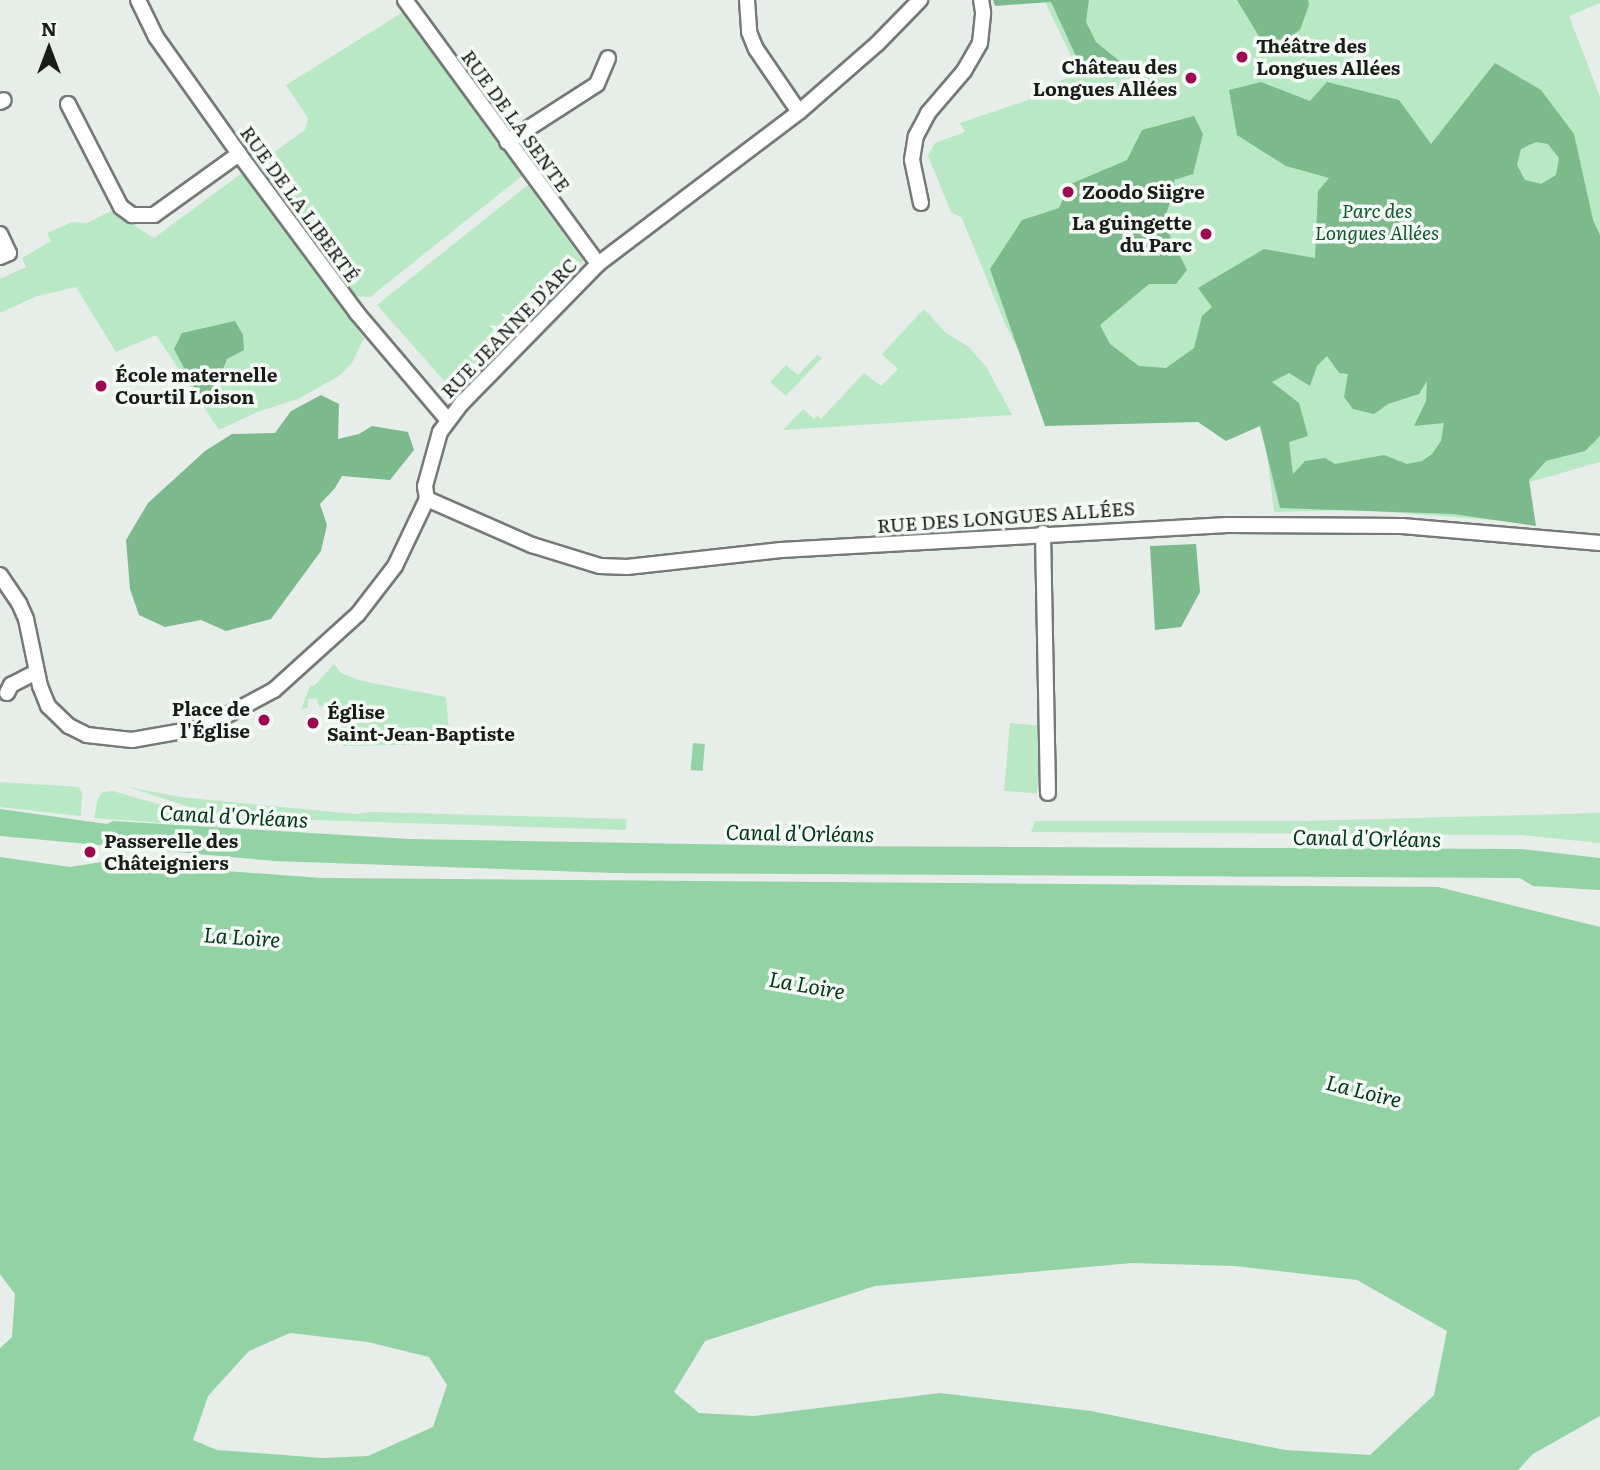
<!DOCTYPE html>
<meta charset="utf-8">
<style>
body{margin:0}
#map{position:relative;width:1600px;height:1470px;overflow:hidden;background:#e7ede8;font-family:Literata,serif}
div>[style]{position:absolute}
.green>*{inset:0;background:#b9e8c4;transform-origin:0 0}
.forest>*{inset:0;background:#7cba8b}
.water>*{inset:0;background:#93d2a3;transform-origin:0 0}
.roads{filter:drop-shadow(2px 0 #757a76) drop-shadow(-2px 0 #757a76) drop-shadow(0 2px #757a76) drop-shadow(0 -2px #757a76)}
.street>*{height:14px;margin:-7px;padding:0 7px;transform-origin:7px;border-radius:7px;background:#fff}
.dots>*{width:19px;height:19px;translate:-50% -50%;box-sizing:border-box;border:4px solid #f4faf5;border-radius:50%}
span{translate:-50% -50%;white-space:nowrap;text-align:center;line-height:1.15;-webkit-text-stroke:7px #f4faf5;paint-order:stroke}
.poi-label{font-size:19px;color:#1a1c1a;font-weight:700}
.left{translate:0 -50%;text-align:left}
.right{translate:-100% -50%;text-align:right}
.street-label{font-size:19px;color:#1a1c1a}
.park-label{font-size:19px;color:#0f562b;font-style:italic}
.water-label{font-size:21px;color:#023416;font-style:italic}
.north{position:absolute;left:14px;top:14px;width:70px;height:70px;-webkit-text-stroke:5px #f4faf5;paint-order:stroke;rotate:0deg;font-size:19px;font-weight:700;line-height:28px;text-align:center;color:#1a1c1a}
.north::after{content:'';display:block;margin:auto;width:24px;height:32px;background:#1a1c1a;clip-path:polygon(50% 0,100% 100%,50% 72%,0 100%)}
</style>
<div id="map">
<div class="green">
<div style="clip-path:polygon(1044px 0,1600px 0,1600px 3px,1569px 16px,1600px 97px,1600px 462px,1526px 483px,1531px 523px,1361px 510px,1274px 512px,1262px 414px,1053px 423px,1003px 319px,962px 218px,951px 212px,928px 156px,935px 143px,965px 132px,960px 123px,1028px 100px,1050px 84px,1080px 74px)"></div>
<div style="clip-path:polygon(403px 12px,522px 176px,370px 297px,354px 296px,256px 165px,305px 130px,308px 118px,286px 85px)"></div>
<div style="clip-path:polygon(242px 173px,364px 338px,352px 363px,339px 376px,298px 399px,257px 412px,219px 430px,156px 335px,116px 352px,76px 287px,37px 296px,0 313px,0 279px,26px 267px,22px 258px,51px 241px,47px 233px,72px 222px,87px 223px,111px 211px,154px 238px)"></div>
<div style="clip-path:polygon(528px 185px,583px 261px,455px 393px,377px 305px)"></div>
<div style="clip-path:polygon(924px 309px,946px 333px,969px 347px,987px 368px,1012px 415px,783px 430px,803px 409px,814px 419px,817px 416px,821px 419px,864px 373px,881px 386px,898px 369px,882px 354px)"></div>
<div style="clip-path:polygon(817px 355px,822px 358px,786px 396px,770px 382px,786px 365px,798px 375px)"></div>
<div style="clip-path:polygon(334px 664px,341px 673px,362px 681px,446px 697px,450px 744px,343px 746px,339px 715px,330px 715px,328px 704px,319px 707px,317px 698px,308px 699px,308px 707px,301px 710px,310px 686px,314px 686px)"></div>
<div style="left:1010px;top:723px;width:33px;height:68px;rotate:5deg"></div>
<div style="clip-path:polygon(0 782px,79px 787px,82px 793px,81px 816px,0 807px)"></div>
<div style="clip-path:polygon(128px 787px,180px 797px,355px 814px,373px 812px,627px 819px,626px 830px,283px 819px,211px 814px)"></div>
<div style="clip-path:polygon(113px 791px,217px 821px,217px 827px,94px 818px,98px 798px,103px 792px)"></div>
<div style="clip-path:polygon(1600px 813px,1600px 843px,1522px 835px,1031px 832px,1035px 821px,1303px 821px)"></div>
</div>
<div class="forest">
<div style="clip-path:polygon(993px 0,1089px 0,1086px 22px,1096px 42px,1123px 64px,1102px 75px,1082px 69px,1051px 2px,995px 6px)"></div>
<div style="clip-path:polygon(1237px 0,1308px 0,1309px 5px,1300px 30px,1284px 40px,1260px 38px)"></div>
<div style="clip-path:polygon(evenodd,1495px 63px,1541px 90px,1574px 134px,1593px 220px,1600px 235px,1600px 436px,1585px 451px,1546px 461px,1529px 480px,1536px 526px,1453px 514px,1280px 508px,1260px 426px,1226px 441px,1198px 422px,1045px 426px,990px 269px,1022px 220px,1059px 208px,1068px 187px,1073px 183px,1127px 160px,1142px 130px,1194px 116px,1203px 134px,1193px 174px,1174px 180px,1175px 189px,1163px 222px,1187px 270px,1176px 284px,1149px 284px,1100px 325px,1110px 344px,1139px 366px,1166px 368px,1194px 348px,1202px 316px,1212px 307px,1198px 288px,1264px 249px,1315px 258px,1318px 191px,1329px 178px,1286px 166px,1237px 135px,1229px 90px,1261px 82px,1310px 101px,1327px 82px,1399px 100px,1431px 144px,1495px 63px,1536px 142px,1548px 144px,1559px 158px,1556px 175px,1541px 184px,1525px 180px,1517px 165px,1521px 149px,1536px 142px,1495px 63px,1327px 356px,1339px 373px,1348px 374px,1344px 397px,1353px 409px,1374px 414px,1388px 404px,1419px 394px,1427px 381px,1426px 401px,1414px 426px,1444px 423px,1441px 441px,1432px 454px,1422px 461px,1407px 464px,1384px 455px,1335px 464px,1325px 458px,1305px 461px,1293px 474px,1289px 442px,1308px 436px,1299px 403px,1272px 382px,1289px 373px,1310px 386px,1317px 366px,1327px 356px)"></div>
<div style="clip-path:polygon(235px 321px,243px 335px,244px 350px,227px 359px,219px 379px,210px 392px,198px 395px,174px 349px,182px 333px)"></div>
<div style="clip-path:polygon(321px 395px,339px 404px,338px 439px,359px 434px,372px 426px,408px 432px,414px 450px,390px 480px,342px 476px,335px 488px,320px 504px,327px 525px,321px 551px,271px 619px,226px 631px,201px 620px,165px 627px,139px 615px,130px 589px,126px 540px,148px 503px,205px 451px,232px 434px,275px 433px,291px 411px)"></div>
<div style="clip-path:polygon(1196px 544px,1200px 592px,1181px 627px,1155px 630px,1150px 546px)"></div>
</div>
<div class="water">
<div style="left:693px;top:743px;width:12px;height:27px;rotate:5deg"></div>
<div style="clip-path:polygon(0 809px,107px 824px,113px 821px,409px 839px,801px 846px,1522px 849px,1600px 858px,1600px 890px,1533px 886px,1520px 878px,613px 873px,274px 861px,0 836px)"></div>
<div style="clip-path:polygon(evenodd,0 857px,70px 867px,102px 862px,321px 878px,1438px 887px,1600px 927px,1600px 1416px,1533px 1454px,1518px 1470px,0 1470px,0 1348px,12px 1337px,15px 1294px,0 1274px,0 857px,1132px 1263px,1235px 1266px,1357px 1280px,1447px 1331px,1434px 1395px,1370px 1455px,1285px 1450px,1091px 1411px,940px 1393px,754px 1416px,699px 1413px,674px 1392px,705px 1341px,875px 1286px,1132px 1263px,0 857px,290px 1333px,368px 1342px,429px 1357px,447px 1385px,433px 1427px,368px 1456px,322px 1458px,217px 1450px,193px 1440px,208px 1396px,249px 1351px,290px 1333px)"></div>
</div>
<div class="roads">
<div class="street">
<div style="left:138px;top:0;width:41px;rotate:64.1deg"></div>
<div style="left:156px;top:37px;width:143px;rotate:54.6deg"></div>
<div style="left:239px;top:154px;width:198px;rotate:53.4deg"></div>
<div style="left:357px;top:313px;width:139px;rotate:49.7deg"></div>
<div style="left:405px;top:0;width:327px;rotate:53.8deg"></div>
<div style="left:747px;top:0;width:32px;rotate:86deg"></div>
<div style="left:749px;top:32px;width:18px;rotate:68deg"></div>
<div style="left:756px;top:49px;width:76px;rotate:55.7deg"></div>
<div style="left:0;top:102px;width:4px;rotate:-27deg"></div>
<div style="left:68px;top:104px;width:116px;rotate:62.8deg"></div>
<div style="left:121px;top:207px;width:14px;rotate:36deg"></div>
<div style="left:132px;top:215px;width:22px"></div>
<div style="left:154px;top:215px;width:105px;rotate:-35.7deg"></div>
<div style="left:507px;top:142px;width:107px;rotate:-32.8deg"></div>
<div style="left:597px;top:84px;width:28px;rotate:-67deg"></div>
<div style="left:921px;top:203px;width:44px;rotate:-101.8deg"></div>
<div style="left:912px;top:160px;width:24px;rotate:-81deg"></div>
<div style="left:916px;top:136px;width:26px;rotate:-62deg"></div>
<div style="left:928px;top:113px;width:55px;rotate:-49.4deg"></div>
<div style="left:964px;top:71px;width:32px;rotate:-60deg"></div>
<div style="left:980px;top:43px;width:31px;rotate:-84deg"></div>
<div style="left:983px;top:12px;width:12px;rotate:-99deg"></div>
<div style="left:0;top:234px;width:21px;rotate:65deg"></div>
<div style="left:9px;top:253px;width:10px;rotate:156deg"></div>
<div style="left:427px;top:499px;width:115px;rotate:23.7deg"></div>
<div style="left:532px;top:545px;width:71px;rotate:17.2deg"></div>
<div style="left:600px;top:566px;width:27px;rotate:2deg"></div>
<div style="left:627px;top:567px;width:155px;rotate:-6.3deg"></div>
<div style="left:781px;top:550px;width:447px;rotate:-3.2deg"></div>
<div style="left:1227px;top:525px;width:175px;rotate:0.3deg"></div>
<div style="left:1402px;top:526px;width:199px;rotate:4.9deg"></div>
<div style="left:1043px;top:533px;width:260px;rotate:88.9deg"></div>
<div style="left:0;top:575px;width:34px;rotate:56deg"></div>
<div style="left:19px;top:603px;width:17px;rotate:66deg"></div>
<div style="left:26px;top:619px;width:68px;rotate:78.2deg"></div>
<div style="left:40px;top:686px;width:22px;rotate:68deg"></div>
<div style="left:48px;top:706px;width:29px;rotate:44deg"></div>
<div style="left:69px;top:726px;width:20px;rotate:27deg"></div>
<div style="left:87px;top:735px;width:45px;rotate:6.3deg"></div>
<div style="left:132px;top:740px;width:74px;rotate:-10.1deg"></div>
<div style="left:205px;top:727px;width:78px;rotate:-28.2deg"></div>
<div style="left:274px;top:690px;width:113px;rotate:-42.1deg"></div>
<div style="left:358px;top:614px;width:61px;rotate:-52.4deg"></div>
<div style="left:395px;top:566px;width:74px;rotate:-64.5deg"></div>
<div style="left:427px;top:499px;width:13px;rotate:-99deg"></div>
<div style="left:425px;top:486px;width:56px;rotate:-74.5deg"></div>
<div style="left:440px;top:432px;width:38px;rotate:-53deg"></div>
<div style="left:463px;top:402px;width:193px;rotate:-45.6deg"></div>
<div style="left:598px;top:264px;width:252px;rotate:-37.1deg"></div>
<div style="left:799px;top:112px;width:103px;rotate:-41.1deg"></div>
<div style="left:877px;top:44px;width:62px;rotate:-45.7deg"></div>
<div style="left:7px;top:693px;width:9px;rotate:-63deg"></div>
<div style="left:11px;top:685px;width:29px;rotate:-27deg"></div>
</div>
</div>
<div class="dots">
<div style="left:1242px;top:57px;background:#9f0850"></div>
<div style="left:1191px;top:78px;background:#9f0850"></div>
<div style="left:1068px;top:192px;background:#9f0850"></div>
<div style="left:1206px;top:234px;background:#9f0850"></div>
<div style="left:101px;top:386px;background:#9f0850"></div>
<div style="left:264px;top:720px;background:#9f0850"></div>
<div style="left:313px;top:723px;background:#9f0850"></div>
<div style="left:90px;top:852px;background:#9f0850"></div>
</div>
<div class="poi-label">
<span class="left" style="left:1256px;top:57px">Théâtre des<br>Longues Allées</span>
<span class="right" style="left:1177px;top:78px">Château des<br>Longues Allées</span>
<span class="left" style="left:1082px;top:192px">Zoodo Siigre</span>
<span class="right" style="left:1192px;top:234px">La guingette<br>du Parc</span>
<span class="left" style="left:115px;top:386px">École maternelle<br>Courtil Loison</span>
<span class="right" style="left:250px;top:720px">Place de<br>l'Église</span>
<span class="left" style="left:327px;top:723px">Église<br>Saint-Jean-Baptiste</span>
<span class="left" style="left:104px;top:852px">Passerelle des<br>Châteigniers</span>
</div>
<div class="street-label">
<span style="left:516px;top:121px;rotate:54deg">RUE DE LA SENTE</span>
<span style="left:300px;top:204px;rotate:54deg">RUE DE LA LIBERTÉ</span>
<span style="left:509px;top:328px;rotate:-46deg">RUE JEANNE D'ARC</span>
<span style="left:1006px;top:517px;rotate:-4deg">RUE DES LONGUES ALLÉES</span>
</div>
<div class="park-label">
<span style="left:1377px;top:222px">Parc des<br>Longues Allées</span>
</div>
<div class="water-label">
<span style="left:234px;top:815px;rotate:3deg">Canal d'Orléans</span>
<span style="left:800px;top:832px;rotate:1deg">Canal d'Orléans</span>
<span style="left:1367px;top:837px;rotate:1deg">Canal d'Orléans</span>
<span style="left:242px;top:936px;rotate:4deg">La Loire</span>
<span style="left:807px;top:984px;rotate:10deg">La Loire</span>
<span style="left:1364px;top:1090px;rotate:14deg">La Loire</span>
</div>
<div class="north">N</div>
</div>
